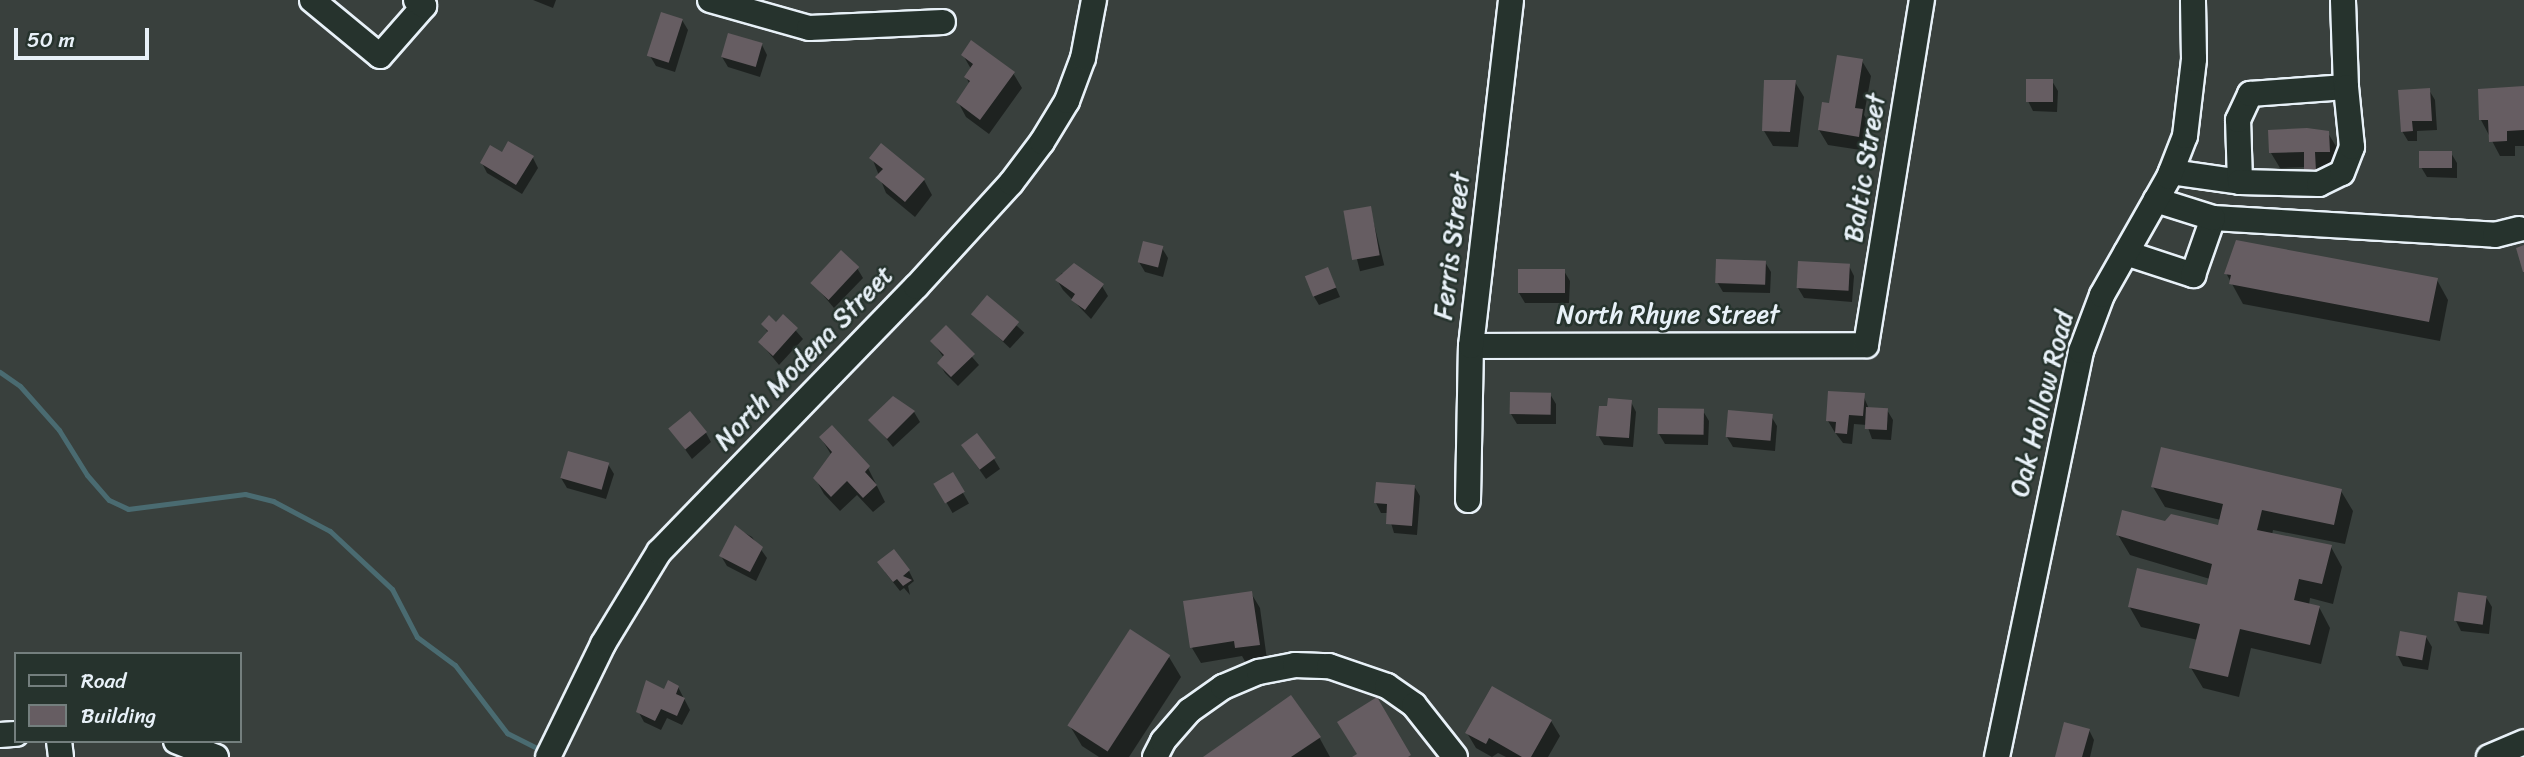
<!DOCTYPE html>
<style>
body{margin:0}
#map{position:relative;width:2524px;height:757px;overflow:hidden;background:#39403d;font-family:Sriracha,sans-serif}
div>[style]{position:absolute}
.shadow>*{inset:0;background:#0007;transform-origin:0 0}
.stream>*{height:5px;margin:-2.5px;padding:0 2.5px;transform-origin:2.5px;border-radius:2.5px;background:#4a6b71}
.building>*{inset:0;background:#665d62;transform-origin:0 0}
.roads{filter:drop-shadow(2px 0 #e8f1f8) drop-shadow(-2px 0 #e8f1f8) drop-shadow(0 2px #e8f1f8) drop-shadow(0 -2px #e8f1f8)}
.minor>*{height:24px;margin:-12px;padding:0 12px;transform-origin:12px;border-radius:12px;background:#26332d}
span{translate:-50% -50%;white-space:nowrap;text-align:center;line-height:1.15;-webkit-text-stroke:5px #26332d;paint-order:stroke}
.street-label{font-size:26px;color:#e8f1f8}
.legend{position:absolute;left:14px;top:652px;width:228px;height:91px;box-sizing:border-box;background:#26332d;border:2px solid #747f7e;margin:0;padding:9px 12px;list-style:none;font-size:21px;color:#e8f1f8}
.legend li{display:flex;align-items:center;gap:14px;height:35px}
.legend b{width:35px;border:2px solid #747f7e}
.scale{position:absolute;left:14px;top:28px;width:135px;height:32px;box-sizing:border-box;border:4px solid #e8f1f8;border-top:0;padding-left:9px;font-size:21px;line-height:24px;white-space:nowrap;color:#e8f1f8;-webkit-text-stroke:5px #26332d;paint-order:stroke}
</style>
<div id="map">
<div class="shadow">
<div style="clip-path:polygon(533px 0,556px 0,553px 8px)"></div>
<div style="clip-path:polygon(682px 20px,688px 30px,675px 72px,656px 66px,650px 56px)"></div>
<div style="clip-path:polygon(762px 45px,767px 55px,760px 77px,728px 67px,722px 57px)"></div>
<div style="clip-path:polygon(963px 55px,1013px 73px,1022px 88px,989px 134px,966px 117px,958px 102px,970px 85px,966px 77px,971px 69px)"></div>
<div style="clip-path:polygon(1862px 61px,1871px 76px,1864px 115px,1871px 126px,1867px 151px,1828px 145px,1819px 130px)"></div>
<div style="clip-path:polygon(2052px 81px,2058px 91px,2057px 112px,2033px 111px,2028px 101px)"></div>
<div style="clip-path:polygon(1795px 82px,1804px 97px,1798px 147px,1773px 146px,1764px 131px)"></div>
<div style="clip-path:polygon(2524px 88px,2524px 146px,2515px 146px,2515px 156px,2500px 156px,2481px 120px)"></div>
<div style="clip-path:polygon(2429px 90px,2435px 100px,2437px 130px,2417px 131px,2417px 141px,2408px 141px,2402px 131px)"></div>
<div style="clip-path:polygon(2328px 133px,2337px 148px,2337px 166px,2323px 167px,2323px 186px,2315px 186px,2306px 167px,2280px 168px,2271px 153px)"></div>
<div style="clip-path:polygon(2451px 153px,2457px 163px,2457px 178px,2427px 177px,2421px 167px)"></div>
<div style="clip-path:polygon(502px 154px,533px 158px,538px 168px,522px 194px,487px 173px,482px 163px)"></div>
<div style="clip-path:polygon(872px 158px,924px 180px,932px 195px,915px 217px,886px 193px)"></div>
<div style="left:1370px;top:208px;width:59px;height:25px;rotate:76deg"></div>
<div style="clip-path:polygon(1162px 248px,1168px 258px,1163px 277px,1145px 272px,1139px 262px)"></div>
<div style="clip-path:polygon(1765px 262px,1771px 272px,1770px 293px,1723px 292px,1717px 282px)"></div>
<div style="clip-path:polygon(1849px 266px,1854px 276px,1852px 302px,1804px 298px,1798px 288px)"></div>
<div style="clip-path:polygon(857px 268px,863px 278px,834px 308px,812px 282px)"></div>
<div style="clip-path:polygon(1328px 269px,1340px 297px,1319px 305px,1313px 295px)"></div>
<div style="clip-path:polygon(1564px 271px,1570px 281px,1569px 303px,1525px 303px,1519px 293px)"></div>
<div style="clip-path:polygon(1062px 273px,1102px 286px,1108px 296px,1091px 319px,1063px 290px,1057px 280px)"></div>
<div style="clip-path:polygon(2226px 273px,2437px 280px,2448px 300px,2440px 341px,2243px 304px)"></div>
<div style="left:987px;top:298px;width:51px;height:21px;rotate:43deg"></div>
<div style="clip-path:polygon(784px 317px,803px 339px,779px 365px,760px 342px,768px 333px,763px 324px,776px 325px)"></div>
<div style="clip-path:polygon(946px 327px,979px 365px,958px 386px,945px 373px,939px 363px,944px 358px,932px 341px)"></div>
<div style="clip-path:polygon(1550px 394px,1556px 404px,1556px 424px,1517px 424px,1511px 414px)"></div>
<div style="clip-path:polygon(1863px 395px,1869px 409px,1887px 410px,1893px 420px,1891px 440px,1872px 439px,1867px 425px,1854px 424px,1852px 444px,1843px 443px,1834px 431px,1828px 421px)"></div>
<div style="clip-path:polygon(1631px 402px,1636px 412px,1633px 447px,1604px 445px,1598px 435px)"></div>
<div style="clip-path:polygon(1703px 411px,1709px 421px,1708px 445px,1665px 444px,1659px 434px)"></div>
<div style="clip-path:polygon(914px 412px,920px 422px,893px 447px,871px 420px)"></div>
<div style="clip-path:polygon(1771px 416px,1777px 426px,1775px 451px,1733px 447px,1727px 437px)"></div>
<div style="clip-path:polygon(671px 430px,706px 433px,711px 442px,692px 459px)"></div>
<div style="clip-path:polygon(821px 438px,868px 468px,885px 502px,873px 512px,857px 495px,840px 511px,824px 494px,815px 478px,832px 456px)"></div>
<div style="clip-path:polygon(969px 455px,994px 459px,1000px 469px,986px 479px)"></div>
<div style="clip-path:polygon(608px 464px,614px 474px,606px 499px,567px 488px,561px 478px)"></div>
<div style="left:952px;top:474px;width:34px;height:19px;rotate:60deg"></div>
<div style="clip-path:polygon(1414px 486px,1420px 496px,1417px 535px,1394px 533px,1388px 513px,1381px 513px,1376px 503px)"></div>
<div style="clip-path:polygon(2153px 487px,2341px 491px,2353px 511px,2345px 544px,2273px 530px,2272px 535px,2331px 547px,2342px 567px,2333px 604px,2310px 598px,2309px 605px,2319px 607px,2330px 628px,2321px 664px,2251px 648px,2239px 697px,2203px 688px,2191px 668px,2198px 640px,2141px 627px,2129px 606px,2208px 587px,2210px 579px,2130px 555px,2118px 535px,2166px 523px,2219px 527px,2221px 520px,2165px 507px)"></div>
<div style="clip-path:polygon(736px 528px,752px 537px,767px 558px,756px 581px,727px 566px,721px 556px)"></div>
<div style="clip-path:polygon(909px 571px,914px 581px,908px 586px,910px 595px,904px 588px,900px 591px,885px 572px)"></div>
<div style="clip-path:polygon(1251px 593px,1260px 608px,1267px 660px,1246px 663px,1242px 656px,1201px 663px,1192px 648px)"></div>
<div style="clip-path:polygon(2486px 597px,2492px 607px,2489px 634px,2461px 631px,2456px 621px)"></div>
<div style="clip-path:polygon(2426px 637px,2432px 647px,2428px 670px,2403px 666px,2398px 656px)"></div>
<div style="clip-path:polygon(1169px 657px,1181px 677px,1129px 757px,1099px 757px,1082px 746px,1070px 726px)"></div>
<div style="clip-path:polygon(678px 687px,690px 710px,682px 725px,667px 718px,661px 730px,644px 722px,638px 711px)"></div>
<div style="clip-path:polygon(1551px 721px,1560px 736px,1548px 757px,1506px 757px,1498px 753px,1492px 757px,1476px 748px,1467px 733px)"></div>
<div style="clip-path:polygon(2089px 730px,2094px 740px,2090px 757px,2057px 757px)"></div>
<div style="clip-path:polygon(1319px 737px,1330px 757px,1206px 757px)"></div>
</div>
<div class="stream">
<div style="left:0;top:372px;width:24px;rotate:35deg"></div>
<div style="left:20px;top:386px;width:59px;rotate:48.4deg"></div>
<div style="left:59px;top:430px;width:53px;rotate:58.1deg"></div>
<div style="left:87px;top:475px;width:33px;rotate:49deg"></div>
<div style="left:109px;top:500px;width:21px;rotate:25deg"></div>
<div style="left:128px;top:509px;width:118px;rotate:-7.3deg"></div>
<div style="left:245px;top:494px;width:29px;rotate:14deg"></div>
<div style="left:273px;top:501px;width:64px;rotate:27.8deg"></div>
<div style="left:330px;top:531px;width:85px;rotate:43.1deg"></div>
<div style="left:392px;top:589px;width:54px;rotate:62.5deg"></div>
<div style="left:417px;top:637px;width:47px;rotate:36.4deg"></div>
<div style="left:455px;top:665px;width:86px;rotate:52.6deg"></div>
<div style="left:507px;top:733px;width:40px;rotate:26.6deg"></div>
</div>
<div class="building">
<div style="left:661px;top:12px;width:23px;height:46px;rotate:18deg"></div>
<div style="left:728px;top:33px;width:36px;height:25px;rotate:16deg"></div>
<div style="clip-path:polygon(971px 40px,1015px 72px,980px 120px,956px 102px,970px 81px,964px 77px,973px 64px,961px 55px)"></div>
<div style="clip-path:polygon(1837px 55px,1863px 59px,1855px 108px,1863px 109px,1859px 137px,1818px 130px,1822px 102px,1829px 103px)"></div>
<div style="left:2026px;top:79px;width:27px;height:23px"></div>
<div style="clip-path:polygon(1764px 80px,1796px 80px,1790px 132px,1762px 131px)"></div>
<div style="clip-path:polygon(2524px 86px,2524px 130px,2507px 131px,2507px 141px,2489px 142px,2488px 120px,2479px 120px,2478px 89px)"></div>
<div style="clip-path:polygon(2430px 88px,2432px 121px,2412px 121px,2413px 131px,2401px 132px,2398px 90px)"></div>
<div style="clip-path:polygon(2307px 128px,2329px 131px,2330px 152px,2315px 152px,2316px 171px,2304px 172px,2304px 152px,2269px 153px,2268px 130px)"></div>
<div style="clip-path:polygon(508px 141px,534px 156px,516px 185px,480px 163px,490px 145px,502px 152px)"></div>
<div style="clip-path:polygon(881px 143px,925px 179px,905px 202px,875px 177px,883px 169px,869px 158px)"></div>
<div style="left:2419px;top:151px;width:33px;height:17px"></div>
<div style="left:1371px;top:206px;width:50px;height:28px;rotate:80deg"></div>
<div style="clip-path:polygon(2236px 240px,2438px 278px,2429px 322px,2229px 284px,2231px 275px,2224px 274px)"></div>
<div style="left:1143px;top:241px;width:21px;height:22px;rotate:14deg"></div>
<div style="clip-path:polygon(2524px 245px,2524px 272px,2523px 272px,2516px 248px)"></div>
<div style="left:841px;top:250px;width:25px;height:45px;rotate:43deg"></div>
<div style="left:1716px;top:259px;width:50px;height:24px;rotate:2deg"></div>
<div style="left:1798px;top:261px;width:52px;height:27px;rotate:3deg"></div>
<div style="clip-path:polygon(1074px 263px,1104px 284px,1085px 310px,1071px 300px,1075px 294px,1055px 280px)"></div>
<div style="left:1328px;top:267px;width:22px;height:25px;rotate:68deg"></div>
<div style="left:1518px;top:269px;width:47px;height:24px"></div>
<div style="left:987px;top:295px;width:42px;height:25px;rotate:40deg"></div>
<div style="clip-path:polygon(783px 314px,798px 328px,773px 356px,758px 342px,768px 331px,761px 324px,769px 315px,776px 322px)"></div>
<div style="clip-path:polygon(946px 325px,975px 354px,951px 377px,937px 363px,944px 355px,930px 341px)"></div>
<div style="clip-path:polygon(1828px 391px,1865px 393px,1863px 416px,1849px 415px,1847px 434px,1835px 433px,1836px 422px,1826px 421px)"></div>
<div style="left:1510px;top:392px;width:41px;height:22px;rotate:1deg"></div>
<div style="clip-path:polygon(893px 396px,915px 411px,887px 439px,868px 420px)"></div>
<div style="clip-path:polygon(1608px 398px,1632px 400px,1629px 438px,1596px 436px,1599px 406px,1607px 406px)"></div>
<div style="left:1866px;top:407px;width:22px;height:22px;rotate:3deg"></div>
<div style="left:1658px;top:408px;width:46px;height:26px;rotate:1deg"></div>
<div style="left:1728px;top:410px;width:45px;height:27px;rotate:5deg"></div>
<div style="left:690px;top:411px;width:27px;height:28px;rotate:51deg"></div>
<div style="clip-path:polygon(832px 425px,870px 466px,865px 472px,877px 485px,863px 498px,847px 481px,831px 497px,813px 478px,832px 452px,819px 437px)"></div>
<div style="left:977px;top:433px;width:31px;height:20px;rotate:53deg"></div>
<div style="clip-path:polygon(2161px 447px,2342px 489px,2334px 525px,2262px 510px,2257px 530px,2332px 545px,2322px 584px,2299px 579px,2294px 600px,2320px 606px,2310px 645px,2240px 629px,2228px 677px,2189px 668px,2200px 624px,2128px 607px,2137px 568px,2207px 585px,2212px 564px,2116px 535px,2122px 510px,2165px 521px,2171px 514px,2218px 525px,2223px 504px,2151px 487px)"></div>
<div style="left:568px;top:451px;width:43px;height:28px;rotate:16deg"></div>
<div style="left:953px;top:472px;width:23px;height:23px;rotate:59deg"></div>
<div style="clip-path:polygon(1376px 482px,1415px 485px,1412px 526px,1386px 524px,1387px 504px,1374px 503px)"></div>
<div style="clip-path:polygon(735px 525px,763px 547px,750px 572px,719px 556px)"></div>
<div style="clip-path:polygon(894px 549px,910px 570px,903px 576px,912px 580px,903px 586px,897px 579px,893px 582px,877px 562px)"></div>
<div style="clip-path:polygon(1252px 591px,1260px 645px,1235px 648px,1234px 641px,1190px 648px,1183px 601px)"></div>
<div style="left:2458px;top:592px;width:29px;height:29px;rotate:8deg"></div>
<div style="left:1130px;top:629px;width:48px;height:115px;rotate:33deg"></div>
<div style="left:2400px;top:631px;width:27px;height:25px;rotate:10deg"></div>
<div style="clip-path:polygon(646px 680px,664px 689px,668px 680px,679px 686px,676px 694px,685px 698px,677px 716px,661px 709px,655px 721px,636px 712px)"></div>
<div style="clip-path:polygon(1492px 686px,1552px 720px,1531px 757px,1522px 757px,1489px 738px,1486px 744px,1465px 733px)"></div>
<div style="clip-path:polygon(1291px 695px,1321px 737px,1291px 757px,1203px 757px)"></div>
<div style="clip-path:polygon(1377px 697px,1411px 755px,1408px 757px,1352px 757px,1357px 754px,1337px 722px)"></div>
<div style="clip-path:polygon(2064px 722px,2090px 729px,2082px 757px,2055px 757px)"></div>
</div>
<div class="roads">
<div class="minor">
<div style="left:312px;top:0;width:88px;rotate:39.5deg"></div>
<div style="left:380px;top:56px;width:67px;rotate:-48.7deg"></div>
<div style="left:424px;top:6px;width:10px;rotate:-143deg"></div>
<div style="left:710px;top:0;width:103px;rotate:15.8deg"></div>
<div style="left:809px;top:28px;width:134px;rotate:-2.6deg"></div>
<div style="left:2171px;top:172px;width:70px;rotate:8.2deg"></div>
<div style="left:2240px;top:182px;width:62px;rotate:-91.8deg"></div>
<div style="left:2238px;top:120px;width:29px;rotate:-65deg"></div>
<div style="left:2250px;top:94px;width:96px;rotate:-4.2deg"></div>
<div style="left:2346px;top:87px;width:87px;rotate:-92deg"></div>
<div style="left:2240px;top:182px;width:79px;rotate:1.5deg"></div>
<div style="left:2319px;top:184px;width:25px;rotate:-26deg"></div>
<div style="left:2342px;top:173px;width:28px;rotate:-69deg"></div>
<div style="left:2352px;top:147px;width:60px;rotate:-95.7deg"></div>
<div style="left:2213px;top:218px;width:283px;rotate:3.4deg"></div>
<div style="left:2495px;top:235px;width:25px;rotate:-14deg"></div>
<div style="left:2126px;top:253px;width:71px;rotate:18.2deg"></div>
<div style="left:2193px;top:275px;width:60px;rotate:-70.7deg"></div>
<div style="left:2213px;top:218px;width:60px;rotate:-162.5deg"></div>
<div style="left:1471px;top:346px;width:395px;rotate:-0.1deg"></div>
<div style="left:1866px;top:345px;width:350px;rotate:-80.8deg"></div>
<div style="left:1468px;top:500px;width:154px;rotate:-88.9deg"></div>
<div style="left:1471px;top:346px;width:348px;rotate:-83.4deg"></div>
<div style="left:0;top:735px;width:16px;rotate:-4deg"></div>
<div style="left:59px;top:741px;width:16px;rotate:83deg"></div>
<div style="left:176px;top:741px;width:43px;rotate:21.8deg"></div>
<div style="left:548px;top:757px;width:126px;rotate:-64deg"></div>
<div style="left:603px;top:644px;width:108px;rotate:-58.7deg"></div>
<div style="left:659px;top:552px;width:369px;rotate:-45.9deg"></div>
<div style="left:916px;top:287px;width:141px;rotate:-47.6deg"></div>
<div style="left:1011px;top:183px;width:51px;rotate:-52.9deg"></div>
<div style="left:1042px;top:142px;width:48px;rotate:-58.6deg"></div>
<div style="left:1067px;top:101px;width:46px;rotate:-69.6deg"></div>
<div style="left:1083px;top:58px;width:59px;rotate:-79.3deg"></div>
<div style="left:1155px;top:757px;width:18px;rotate:-63deg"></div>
<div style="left:1163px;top:741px;width:40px;rotate:-49deg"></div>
<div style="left:1189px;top:711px;width:42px;rotate:-35.2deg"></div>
<div style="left:1223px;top:687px;width:39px;rotate:-23deg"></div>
<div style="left:1259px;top:672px;width:37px;rotate:-11deg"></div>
<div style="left:1295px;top:665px;width:34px;rotate:2deg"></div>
<div style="left:1329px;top:666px;width:61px;rotate:19deg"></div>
<div style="left:1387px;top:686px;width:33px;rotate:35deg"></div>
<div style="left:1414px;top:705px;width:66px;rotate:51.7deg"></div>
<div style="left:1997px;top:757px;width:415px;rotate:-78.3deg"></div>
<div style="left:2081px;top:351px;width:60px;rotate:-69.4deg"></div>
<div style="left:2102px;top:295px;width:136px;rotate:-60.4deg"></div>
<div style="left:2169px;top:177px;width:44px;rotate:-68.7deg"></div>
<div style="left:2185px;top:136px;width:78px;rotate:-83.3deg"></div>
<div style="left:2194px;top:59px;width:59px;rotate:-91deg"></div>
<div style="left:2489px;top:757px;width:38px;rotate:-23deg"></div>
</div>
</div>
<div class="street-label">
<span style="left:1865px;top:168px;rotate:-81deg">Baltic Street</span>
<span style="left:1452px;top:246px;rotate:-83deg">Ferris Street</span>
<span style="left:1668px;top:315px">North Rhyne Street</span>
<span style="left:804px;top:358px;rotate:-46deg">North Modena Street</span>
<span style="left:2042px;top:404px;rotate:-76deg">Oak Hollow Road</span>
</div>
<ul class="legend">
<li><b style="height:9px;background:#26332d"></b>Road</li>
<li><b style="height:19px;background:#665d62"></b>Building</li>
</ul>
<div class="scale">50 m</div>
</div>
